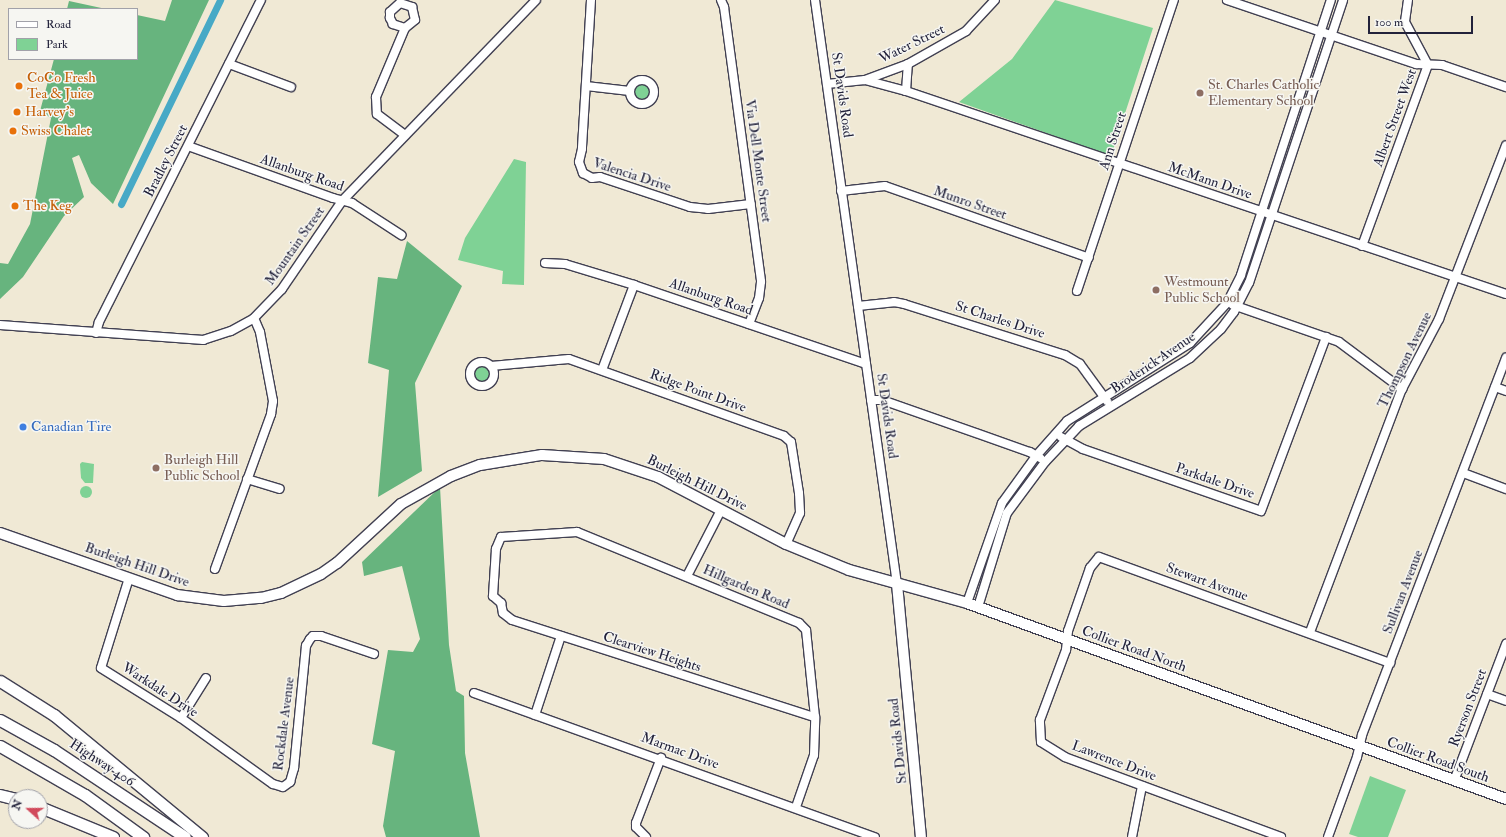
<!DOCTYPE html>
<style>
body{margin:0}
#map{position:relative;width:1506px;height:837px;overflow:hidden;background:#f0e9d5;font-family:"IM FELL Double Pica",serif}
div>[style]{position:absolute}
.green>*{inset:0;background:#7fd295}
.round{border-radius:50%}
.forest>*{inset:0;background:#67b47e}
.canal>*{height:7px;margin:-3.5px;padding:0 3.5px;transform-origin:3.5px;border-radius:3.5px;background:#47a9c6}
.roads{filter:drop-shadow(1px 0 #414052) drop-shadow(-1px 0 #414052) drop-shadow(0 1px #414052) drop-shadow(0 -1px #414052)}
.minor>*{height:8px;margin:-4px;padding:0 4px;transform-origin:4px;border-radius:4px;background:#fff}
.minor>.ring{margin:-4px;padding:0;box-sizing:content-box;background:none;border:8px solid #fff;border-radius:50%}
.major>*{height:10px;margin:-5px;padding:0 5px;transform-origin:5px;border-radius:5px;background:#fff}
.highway>*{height:11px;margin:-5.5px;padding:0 5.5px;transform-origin:5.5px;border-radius:5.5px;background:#fff}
.dots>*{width:11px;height:11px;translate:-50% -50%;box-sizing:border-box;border:2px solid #f6f6f2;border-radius:50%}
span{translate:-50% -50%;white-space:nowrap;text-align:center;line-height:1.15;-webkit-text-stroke:3px #f6f6f2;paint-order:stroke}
.street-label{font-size:14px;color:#22223b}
.food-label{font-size:14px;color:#c56008}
.left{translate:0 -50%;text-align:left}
.education-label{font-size:14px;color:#785e54}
.shop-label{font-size:14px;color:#366cbe}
.legend{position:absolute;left:8px;top:8px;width:130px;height:52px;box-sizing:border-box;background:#f6f6f2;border:1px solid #a1a1a9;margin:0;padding:5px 7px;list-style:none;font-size:12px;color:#22223b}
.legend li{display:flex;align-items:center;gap:8px;height:20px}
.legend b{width:20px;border:1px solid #a1a1a9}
.north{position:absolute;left:8px;top:789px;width:40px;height:40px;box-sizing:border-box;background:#f6f6f2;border:1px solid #a1a1a9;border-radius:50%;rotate:291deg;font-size:11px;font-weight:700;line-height:16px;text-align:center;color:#22223b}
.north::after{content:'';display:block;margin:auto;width:14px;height:18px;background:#d1495b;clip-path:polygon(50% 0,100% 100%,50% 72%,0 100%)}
.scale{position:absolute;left:1368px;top:16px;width:105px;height:18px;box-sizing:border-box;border:2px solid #22223b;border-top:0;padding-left:5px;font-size:12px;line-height:14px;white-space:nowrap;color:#22223b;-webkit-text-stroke:3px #f6f6f2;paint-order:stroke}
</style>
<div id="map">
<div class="green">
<div style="clip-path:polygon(1055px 0,1153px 28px,1111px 156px,959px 102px,1012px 59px)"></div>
<div class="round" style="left:634px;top:84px;width:16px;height:16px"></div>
<div style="clip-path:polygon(514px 159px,526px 162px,524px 285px,502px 284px,503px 271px,458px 260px,465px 238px)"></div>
<div class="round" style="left:474px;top:366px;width:16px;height:16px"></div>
<div style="clip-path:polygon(82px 462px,94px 464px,93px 483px,85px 483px,81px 478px,80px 464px)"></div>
<div class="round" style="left:80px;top:486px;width:12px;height:12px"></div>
<div style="clip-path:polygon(1370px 776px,1406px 790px,1388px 837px,1358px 837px,1349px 834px)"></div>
</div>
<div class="forest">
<div style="clip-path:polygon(172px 0,209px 0,113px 204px,91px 183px,79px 155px,72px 158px,84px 197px,64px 216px,23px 277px,0 299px,0 263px,8px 264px,30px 224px,51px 118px,40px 111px,54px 59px,137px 59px,137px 15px,165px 21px)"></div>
<div style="clip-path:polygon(69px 1px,106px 9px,67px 9px)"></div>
<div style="clip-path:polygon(407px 241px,462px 286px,415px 383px,422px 471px,378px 497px,389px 370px,368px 363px,378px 277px,397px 279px)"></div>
<div style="clip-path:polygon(440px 487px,449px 645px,456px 691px,464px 696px,465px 753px,480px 837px,386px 837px,383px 826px,395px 751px,372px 744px,388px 650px,413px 652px,420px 639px,402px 566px,364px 576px,362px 562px)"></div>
</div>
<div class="canal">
<div style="left:121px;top:204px;width:227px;rotate:-64.1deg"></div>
</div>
<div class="roads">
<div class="minor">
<div style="left:591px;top:0;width:149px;rotate:93.5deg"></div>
<div style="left:582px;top:149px;width:13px;rotate:103deg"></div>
<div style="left:579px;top:162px;width:12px;rotate:70deg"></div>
<div style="left:583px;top:173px;width:10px;rotate:29deg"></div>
<div style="left:592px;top:178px;width:8px;rotate:-7deg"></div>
<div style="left:600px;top:177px;width:95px;rotate:18.4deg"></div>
<div style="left:690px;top:207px;width:18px;rotate:6deg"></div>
<div style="left:708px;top:209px;width:43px;rotate:-6.6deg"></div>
<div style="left:721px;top:0;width:8px;rotate:67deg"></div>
<div style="left:724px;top:7px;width:277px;rotate:82.3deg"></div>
<div style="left:761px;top:282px;width:16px;rotate:97deg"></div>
<div style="left:759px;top:298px;width:28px;rotate:111deg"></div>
<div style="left:815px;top:0;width:590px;rotate:82.01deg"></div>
<div style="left:1227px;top:0;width:200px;rotate:18.7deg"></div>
<div style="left:1416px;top:64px;width:26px;rotate:2deg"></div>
<div style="left:1442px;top:65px;width:68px;rotate:19deg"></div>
<div style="left:1408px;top:0;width:22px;rotate:98deg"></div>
<div style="left:1405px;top:22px;width:49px;rotate:61.9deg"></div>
<div style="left:405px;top:28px;width:13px;rotate:-162deg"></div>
<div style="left:393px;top:24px;width:7px;rotate:-117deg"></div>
<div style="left:390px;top:18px;width:6px;rotate:-90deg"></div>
<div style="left:390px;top:12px;width:13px;rotate:-42deg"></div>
<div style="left:400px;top:3px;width:13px;rotate:18deg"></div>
<div style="left:412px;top:7px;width:13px;rotate:77deg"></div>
<div style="left:415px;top:20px;width:13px;rotate:141deg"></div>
<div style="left:405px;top:28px;width:75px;rotate:112.8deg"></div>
<div style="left:376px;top:97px;width:17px;rotate:87deg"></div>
<div style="left:377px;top:114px;width:35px;rotate:37deg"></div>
<div style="left:229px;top:64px;width:66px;rotate:20.4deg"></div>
<div style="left:865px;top:80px;width:42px;rotate:15deg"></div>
<div style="left:906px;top:91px;width:633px;rotate:18.69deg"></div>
<div class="ring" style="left:630px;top:80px;width:16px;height:16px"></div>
<div style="left:827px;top:84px;width:38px;rotate:-6deg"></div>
<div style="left:865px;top:80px;width:46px;rotate:-20.4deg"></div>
<div style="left:908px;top:64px;width:67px;rotate:-29.6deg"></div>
<div style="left:966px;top:31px;width:42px;rotate:-46.9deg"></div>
<div style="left:586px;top:86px;width:44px;rotate:6.5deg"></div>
<div style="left:906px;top:91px;width:27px;rotate:-86deg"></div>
<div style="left:188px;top:146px;width:154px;rotate:19.7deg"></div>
<div style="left:333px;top:198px;width:20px;rotate:15deg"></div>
<div style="left:352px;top:203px;width:59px;rotate:33.1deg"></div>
<div style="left:841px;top:191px;width:44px;rotate:-6.5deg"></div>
<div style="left:885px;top:186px;width:216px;rotate:19.4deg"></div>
<div style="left:1362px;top:246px;width:193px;rotate:-70deg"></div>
<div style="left:545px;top:263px;width:20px;rotate:3deg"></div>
<div style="left:565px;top:264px;width:72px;rotate:16.9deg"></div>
<div style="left:634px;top:285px;width:245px;rotate:18.8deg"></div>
<div style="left:1077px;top:291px;width:307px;rotate:-71.6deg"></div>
<div style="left:1233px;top:305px;width:112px;rotate:19.2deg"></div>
<div style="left:1339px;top:342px;width:79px;rotate:36.7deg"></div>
<div style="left:858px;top:306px;width:36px;rotate:-6deg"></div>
<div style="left:894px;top:302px;width:10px;rotate:11deg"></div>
<div style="left:904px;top:304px;width:169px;rotate:17.6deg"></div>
<div style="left:1065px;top:355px;width:17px;rotate:31deg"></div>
<div style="left:1080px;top:364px;width:46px;rotate:53.9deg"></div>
<div style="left:0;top:325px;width:204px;rotate:4.2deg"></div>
<div style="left:203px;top:340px;width:29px;rotate:-18deg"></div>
<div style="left:231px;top:331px;width:26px;rotate:-29deg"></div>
<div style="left:254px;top:318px;width:40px;rotate:-46deg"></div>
<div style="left:282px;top:289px;width:107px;rotate:-55.7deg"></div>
<div style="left:342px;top:201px;width:279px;rotate:-46deg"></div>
<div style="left:96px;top:333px;width:11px;rotate:-75deg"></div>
<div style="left:99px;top:322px;width:360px;rotate:-63.3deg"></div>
<div class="ring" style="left:470px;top:362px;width:16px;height:16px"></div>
<div style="left:491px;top:366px;width:78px;rotate:-5.1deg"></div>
<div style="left:569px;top:359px;width:228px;rotate:19.7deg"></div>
<div style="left:784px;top:436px;width:9px;rotate:41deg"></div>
<div style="left:791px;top:442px;width:52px;rotate:81.1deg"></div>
<div style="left:799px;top:493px;width:20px;rotate:87deg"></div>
<div style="left:800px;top:513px;width:34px;rotate:114deg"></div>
<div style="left:602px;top:370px;width:91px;rotate:-69.4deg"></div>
<div style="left:1495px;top:387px;width:12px;rotate:20deg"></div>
<div style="left:871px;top:400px;width:11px"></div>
<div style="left:882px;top:400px;width:157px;rotate:19.4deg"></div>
<div style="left:1030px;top:452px;width:12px;rotate:31deg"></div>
<div style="left:1061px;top:437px;width:25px;rotate:29deg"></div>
<div style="left:1083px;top:449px;width:188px;rotate:19.2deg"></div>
<div style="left:1261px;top:511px;width:186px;rotate:-69.5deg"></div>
<div style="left:1463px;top:473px;width:46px;rotate:20.4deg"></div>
<div style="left:247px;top:479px;width:34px;rotate:17deg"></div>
<div style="left:215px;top:569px;width:165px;rotate:-70.1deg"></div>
<div style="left:271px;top:414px;width:13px;rotate:-81deg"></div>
<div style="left:273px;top:401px;width:70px;rotate:-100.7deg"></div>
<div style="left:260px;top:332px;width:15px;rotate:-113deg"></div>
<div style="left:687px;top:576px;width:74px;rotate:-62.7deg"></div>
<div style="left:129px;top:578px;width:94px;rotate:107.3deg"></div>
<div style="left:101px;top:668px;width:94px;rotate:32deg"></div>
<div style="left:181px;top:718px;width:113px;rotate:35.7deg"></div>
<div style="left:273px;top:784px;width:10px;rotate:17deg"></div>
<div style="left:283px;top:787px;width:9px;rotate:-36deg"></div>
<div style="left:290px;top:782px;width:15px;rotate:-74deg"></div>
<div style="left:294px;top:768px;width:123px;rotate:-84.4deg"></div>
<div style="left:306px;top:646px;width:8px;rotate:-60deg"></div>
<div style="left:310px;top:639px;width:4px;rotate:-45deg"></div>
<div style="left:313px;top:636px;width:8px"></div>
<div style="left:321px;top:636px;width:56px;rotate:18.8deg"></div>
<div style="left:967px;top:603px;width:106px;rotate:-70.7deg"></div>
<div style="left:1002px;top:503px;width:58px;rotate:-54.1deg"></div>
<div style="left:1036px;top:456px;width:47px;rotate:-48.5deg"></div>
<div style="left:1067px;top:421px;width:146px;rotate:-32.4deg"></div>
<div style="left:1190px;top:343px;width:54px;rotate:-47.2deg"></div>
<div style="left:1227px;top:303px;width:31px;rotate:-63deg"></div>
<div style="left:1241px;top:275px;width:289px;rotate:-71.9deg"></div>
<div style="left:978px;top:607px;width:98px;rotate:-72.9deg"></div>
<div style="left:1007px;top:513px;width:64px;rotate:-53.3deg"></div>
<div style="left:1045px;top:462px;width:50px;rotate:-46.6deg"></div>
<div style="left:1079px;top:426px;width:130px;rotate:-31.5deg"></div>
<div style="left:1190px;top:358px;width:42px;rotate:-43.1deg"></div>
<div style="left:1221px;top:329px;width:21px;rotate:-53deg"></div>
<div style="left:1234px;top:312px;width:33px;rotate:-63deg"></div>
<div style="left:1249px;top:283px;width:298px;rotate:-71.6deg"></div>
<div style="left:1310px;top:632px;width:260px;rotate:-69.3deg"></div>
<div style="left:1402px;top:389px;width:79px;rotate:-62.1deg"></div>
<div style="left:1439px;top:319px;width:186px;rotate:-68.9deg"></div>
<div style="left:474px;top:693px;width:426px;rotate:19.8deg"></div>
<div style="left:1487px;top:694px;width:20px;rotate:20deg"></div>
<div style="left:535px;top:715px;width:83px;rotate:-71.8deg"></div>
<div style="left:181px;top:718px;width:47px;rotate:-58deg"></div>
<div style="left:1454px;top:781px;width:147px;rotate:-69.2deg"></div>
<div style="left:796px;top:807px;width:55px;rotate:-70.9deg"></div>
<div style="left:814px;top:755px;width:38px;rotate:-88deg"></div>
<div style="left:815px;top:717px;width:87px;rotate:-95.9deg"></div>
<div style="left:806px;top:630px;width:10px;rotate:-135deg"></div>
<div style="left:799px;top:623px;width:240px;rotate:-157.7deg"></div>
<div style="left:577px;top:532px;width:76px;rotate:176.2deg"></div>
<div style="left:501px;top:537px;width:13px;rotate:113deg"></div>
<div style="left:496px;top:549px;width:47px;rotate:93.7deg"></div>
<div style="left:493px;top:596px;width:11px;rotate:41deg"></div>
<div style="left:501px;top:603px;width:10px;rotate:79deg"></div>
<div style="left:503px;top:613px;width:11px;rotate:38deg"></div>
<div style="left:512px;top:620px;width:318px;rotate:17.8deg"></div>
<div style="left:646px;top:837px;width:14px;rotate:-135deg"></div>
<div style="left:636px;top:827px;width:4px;rotate:-90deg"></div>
<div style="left:636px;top:823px;width:70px;rotate:-69deg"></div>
<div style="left:1132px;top:837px;width:52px;rotate:-78.9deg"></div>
<div style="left:1281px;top:837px;width:230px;rotate:-159.7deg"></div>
<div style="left:1065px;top:757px;width:28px;rotate:-148deg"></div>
<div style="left:1041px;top:742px;width:22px;rotate:-93deg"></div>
<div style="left:1040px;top:720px;width:75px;rotate:-69.6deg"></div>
<div style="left:1066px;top:650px;width:19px;rotate:-84deg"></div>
<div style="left:1068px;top:631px;width:67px;rotate:-70.8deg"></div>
<div style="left:1090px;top:568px;width:14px;rotate:-51deg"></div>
<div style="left:1099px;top:557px;width:310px;rotate:20deg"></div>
<div style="left:1328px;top:837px;width:85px;rotate:-70.1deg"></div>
<div style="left:1357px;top:757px;width:23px;rotate:-77deg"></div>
<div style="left:1362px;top:735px;width:404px;rotate:-69.1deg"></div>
</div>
<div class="major">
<div style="left:0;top:533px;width:188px;rotate:19.3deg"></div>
<div style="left:177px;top:595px;width:47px;rotate:7.3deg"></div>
<div style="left:224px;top:601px;width:37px;rotate:-5deg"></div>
<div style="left:261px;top:598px;width:21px;rotate:-14deg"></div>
<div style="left:281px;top:593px;width:44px;rotate:-25.4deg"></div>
<div style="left:321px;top:574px;width:19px;rotate:-35deg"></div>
<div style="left:337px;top:563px;width:87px;rotate:-42.7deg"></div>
<div style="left:401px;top:504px;width:57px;rotate:-29.2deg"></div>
<div style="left:451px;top:476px;width:31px;rotate:-21deg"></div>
<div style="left:480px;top:465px;width:63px;rotate:-9.2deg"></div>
<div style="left:542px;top:455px;width:62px;rotate:3.7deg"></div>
<div style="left:604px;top:459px;width:57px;rotate:18.4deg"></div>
<div style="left:658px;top:477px;width:144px;rotate:27.6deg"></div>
<div style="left:786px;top:544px;width:68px;rotate:22.4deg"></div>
<div style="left:849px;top:570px;width:123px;rotate:15.6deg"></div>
<div style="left:967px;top:603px;width:574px;rotate:19.98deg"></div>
<div style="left:897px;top:584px;width:254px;rotate:84.6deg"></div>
</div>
<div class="highway">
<div style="left:0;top:681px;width:64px;rotate:32.2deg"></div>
<div style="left:54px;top:715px;width:192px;rotate:39.5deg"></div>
<div style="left:0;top:720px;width:62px;rotate:29.1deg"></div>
<div style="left:54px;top:750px;width:157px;rotate:33.6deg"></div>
<div style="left:0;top:746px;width:98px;rotate:30deg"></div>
<div style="left:85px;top:795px;width:72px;rotate:35.9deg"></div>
<div style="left:0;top:795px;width:16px;rotate:14deg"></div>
<div style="left:40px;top:807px;width:79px;rotate:22.3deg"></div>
</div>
</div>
<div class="dots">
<div style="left:19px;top:86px;background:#e8710a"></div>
<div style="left:1200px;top:93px;background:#8d6e63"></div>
<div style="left:17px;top:112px;background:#e8710a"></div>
<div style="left:13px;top:131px;background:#e8710a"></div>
<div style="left:15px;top:206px;background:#e8710a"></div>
<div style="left:1156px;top:290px;background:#8d6e63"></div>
<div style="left:23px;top:427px;background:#3f7fe0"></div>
<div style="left:156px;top:468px;background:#8d6e63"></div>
</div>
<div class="street-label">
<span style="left:912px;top:44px;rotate:-26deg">Water Street</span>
<span style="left:842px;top:95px;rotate:82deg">St Davids Road</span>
<span style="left:1395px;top:118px;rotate:-70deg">Albert Street West</span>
<span style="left:1113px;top:141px;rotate:-72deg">Ann Street</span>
<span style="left:166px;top:161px;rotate:-63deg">Bradley Street</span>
<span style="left:758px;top:161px;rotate:82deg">Via Dell Monte Street</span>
<span style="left:302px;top:173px;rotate:19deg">Allanburg Road</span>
<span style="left:632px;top:175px;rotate:18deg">Valencia Drive</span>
<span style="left:1210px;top:181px;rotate:19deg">McMann Drive</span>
<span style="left:970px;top:203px;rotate:19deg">Munro Street</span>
<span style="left:295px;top:246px;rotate:-55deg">Mountain Street</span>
<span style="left:711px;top:297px;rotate:19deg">Allanburg Road</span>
<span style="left:1000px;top:320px;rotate:18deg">St Charles Drive</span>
<span style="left:1405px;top:360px;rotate:-64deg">Thompson Avenue</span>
<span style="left:1153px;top:363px;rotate:-34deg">Broderick Avenue</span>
<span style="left:698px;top:391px;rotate:20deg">Ridge Point Drive</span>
<span style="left:887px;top:416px;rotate:82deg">St Davids Road</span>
<span style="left:1215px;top:481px;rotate:19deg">Parkdale Drive</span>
<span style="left:697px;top:483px;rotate:26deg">Burleigh Hill Drive</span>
<span style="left:137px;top:565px;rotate:19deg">Burleigh Hill Drive</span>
<span style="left:1207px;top:582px;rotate:20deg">Stewart Avenue</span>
<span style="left:746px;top:587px;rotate:23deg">Hillgarden Road</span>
<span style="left:1403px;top:592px;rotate:-69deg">Sullivan Avenue</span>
<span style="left:1134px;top:649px;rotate:20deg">Collier Road North</span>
<span style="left:652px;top:652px;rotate:18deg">Clearview Heights</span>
<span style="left:160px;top:690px;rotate:33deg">Warkdale Drive</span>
<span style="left:1468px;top:708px;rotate:-69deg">Ryerson Street</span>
<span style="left:284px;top:724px;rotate:-83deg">Rockdale Avenue</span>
<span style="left:898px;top:741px;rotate:-96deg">St Davids Road</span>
<span style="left:680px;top:751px;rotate:20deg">Marmac Drive</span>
<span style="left:1438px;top:760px;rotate:20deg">Collier Road South</span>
<span style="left:1114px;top:761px;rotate:21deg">Lawrence Drive</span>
<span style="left:102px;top:763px;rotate:33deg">Highway 406</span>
</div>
<div class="food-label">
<span class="left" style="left:27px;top:86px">CoCo Fresh<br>Tea &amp; Juice</span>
<span class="left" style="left:25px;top:112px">Harvey's</span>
<span class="left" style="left:21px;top:131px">Swiss Chalet</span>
<span class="left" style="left:23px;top:206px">The Keg</span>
</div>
<div class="education-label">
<span class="left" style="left:1208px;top:93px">St. Charles Catholic<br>Elementary School</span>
<span class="left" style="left:1164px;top:290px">Westmount<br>Public School</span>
<span class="left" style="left:164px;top:468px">Burleigh Hill<br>Public School</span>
</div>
<div class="shop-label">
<span class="left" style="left:31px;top:427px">Canadian Tire</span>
</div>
<ul class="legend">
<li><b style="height:5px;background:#fff"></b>Road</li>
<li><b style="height:11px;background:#7fd295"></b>Park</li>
</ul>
<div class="north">N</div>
<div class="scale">100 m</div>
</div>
